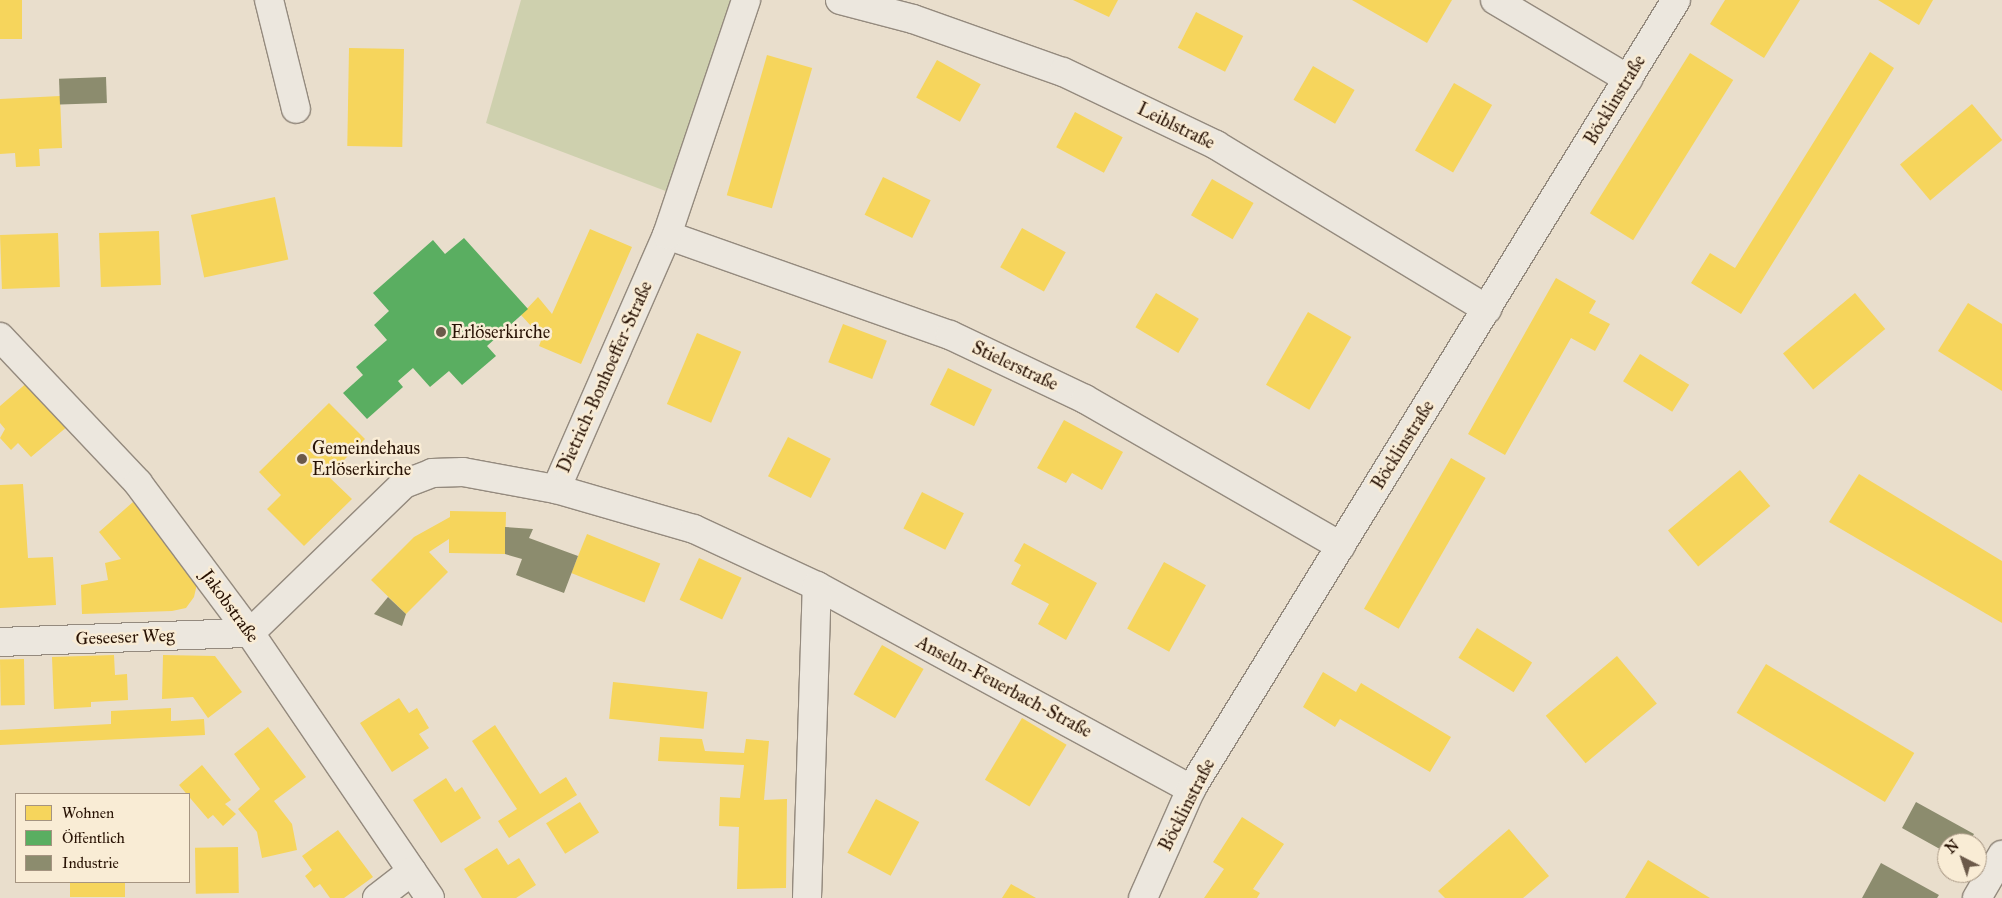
<!DOCTYPE html>
<meta charset="utf-8">
<style>
body{margin:0}
#map{position:relative;width:2002px;height:898px;overflow:hidden;background:#e9decc;font-family:"IM FELL Great Primer",serif}
div>[style]{position:absolute}
.green>*{inset:0;background:#ced0ae}
.homes>*{inset:0;background:#f6d55c;transform-origin:0 0}
.public>*{inset:0;background:#5aae61}
.industry>*{inset:0;background:#8c8c6e;transform-origin:0 0}
.roads{filter:drop-shadow(1px 0 #948a7e) drop-shadow(-1px 0 #948a7e) drop-shadow(0 1px #948a7e) drop-shadow(0 -1px #948a7e)}
.minor>*{height:28px;margin:-14px;padding:0 14px;transform-origin:14px;border-radius:14px;background:#ece7de}
.tertiary>*{height:28px;margin:-14px;padding:0 14px;transform-origin:14px;border-radius:14px;background:#ece7de}
.dots>*{width:14px;height:14px;translate:-50% -50%;box-sizing:border-box;border:2px solid #f9ecd5;border-radius:50%}
span{translate:-50% -50%;white-space:nowrap;text-align:center;line-height:1.15;-webkit-text-stroke:5px #f9ecd5;paint-order:stroke}
.street-label{font-size:18px;color:#271103}
.poi-label{font-size:18px;color:#271103}
.left{translate:0 -50%;text-align:left}
.legend{position:absolute;left:15px;top:793px;width:175px;height:90px;box-sizing:border-box;background:#f9ecd5;border:1px solid #a59481;margin:0;padding:6px 9px;list-style:none;font-size:15px;color:#271103}
.legend li{display:flex;align-items:center;gap:10px;height:25px}
.legend b{width:25px;border:1px solid #a59481}
.north{position:absolute;left:1937px;top:833px;width:50px;height:50px;box-sizing:border-box;background:#f9ecd5;border:1px solid #a59481;border-radius:50%;rotate:319deg;font-size:14px;font-weight:700;line-height:20px;text-align:center;color:#271103}
.north::after{content:'';display:block;margin:auto;width:18px;height:22px;background:#6b5949;clip-path:polygon(50% 0,100% 100%,50% 72%,0 100%)}
</style>
<div id="map">
<div class="green">
<div style="clip-path:polygon(521px 0,734px 0,684px 198px,486px 123px)"></div>
</div>
<div class="homes">
<div style="left:0;top:0;width:22px;height:39px"></div>
<div style="clip-path:polygon(1073px 0,1118px 0,1109px 17px)"></div>
<div style="clip-path:polygon(1352px 0,1452px 0,1427px 43px)"></div>
<div style="clip-path:polygon(1725px 0,1800px 0,1764px 58px,1710px 24px)"></div>
<div style="clip-path:polygon(1878px 0,1933px 0,1919px 25px)"></div>
<div style="left:1196px;top:12px;width:53px;height:40px;rotate:27deg"></div>
<div style="left:349px;top:48px;width:55px;height:98px;rotate:1deg"></div>
<div style="clip-path:polygon(1870px 52px,1894px 68px,1741px 314px,1691px 283px,1710px 253px,1735px 268px)"></div>
<div style="left:1690px;top:53px;width:51px;height:189px;rotate:32deg"></div>
<div style="left:767px;top:55px;width:47px;height:146px;rotate:16deg"></div>
<div style="left:937px;top:60px;width:50px;height:43px;rotate:29deg"></div>
<div style="left:1313px;top:66px;width:48px;height:39px;rotate:30deg"></div>
<div style="left:1454px;top:83px;width:44px;height:78px;rotate:30deg"></div>
<div style="clip-path:polygon(60px 96px,62px 148px,39px 149px,40px 166px,16px 167px,15px 153px,0 154px,0 99px)"></div>
<div style="left:1972px;top:104px;width:47px;height:94px;rotate:50deg"></div>
<div style="left:1075px;top:112px;width:54px;height:40px;rotate:28deg"></div>
<div style="left:883px;top:177px;width:53px;height:42px;rotate:26deg"></div>
<div style="left:1212px;top:179px;width:48px;height:42px;rotate:30deg"></div>
<div style="left:275px;top:197px;width:64px;height:86px;rotate:78deg"></div>
<div style="left:1022px;top:228px;width:50px;height:45px;rotate:29deg"></div>
<div style="clip-path:polygon(590px 229px,632px 247px,581px 364px,539px 346px,542px 338px,521px 315px,538px 297px,552px 314px)"></div>
<div style="left:159px;top:231px;width:54px;height:60px;rotate:88deg"></div>
<div style="left:58px;top:233px;width:54px;height:58px;rotate:88deg"></div>
<div style="clip-path:polygon(1556px 278px,1596px 301px,1589px 313px,1610px 324px,1595px 351px,1571px 338px,1505px 455px,1468px 434px)"></div>
<div style="left:1156px;top:293px;width:50px;height:40px;rotate:31deg"></div>
<div style="left:1855px;top:293px;width:47px;height:94px;rotate:50deg"></div>
<div style="clip-path:polygon(1968px 303px,2002px 324px,2002px 391px,1938px 351px)"></div>
<div style="left:1308px;top:312px;width:50px;height:84px;rotate:30deg"></div>
<div style="left:843px;top:324px;width:47px;height:41px;rotate:21deg"></div>
<div style="left:697px;top:333px;width:48px;height:77px;rotate:23deg"></div>
<div style="left:1640px;top:354px;width:58px;height:32px;rotate:32deg"></div>
<div style="left:948px;top:368px;width:49px;height:41px;rotate:26deg"></div>
<div style="clip-path:polygon(29px 381px,68px 426px,31px 457px,18px 443px,11px 450px,0 438px,5px 429px,0 423px,0 406px)"></div>
<div style="clip-path:polygon(329px 403px,365px 439px,328px 476px,352px 499px,304px 546px,267px 509px,281px 495px,259px 472px)"></div>
<div style="clip-path:polygon(1064px 420px,1123px 452px,1102px 490px,1072px 473px,1066px 483px,1037px 468px)"></div>
<div style="left:788px;top:437px;width:48px;height:44px;rotate:27deg"></div>
<div style="left:1451px;top:458px;width:40px;height:174px;rotate:30deg"></div>
<div style="left:1740px;top:470px;width:47px;height:94px;rotate:50deg"></div>
<div style="clip-path:polygon(1859px 474px,2002px 561px,2002px 623px,1829px 522px)"></div>
<div style="clip-path:polygon(23px 484px,28px 558px,53px 557px,56px 605px,0 608px,0 485px)"></div>
<div style="left:922px;top:492px;width:47px;height:41px;rotate:27deg"></div>
<div style="clip-path:polygon(133px 502px,193px 572px,197px 584px,194px 597px,186px 608px,172px 611px,82px 614px,81px 585px,108px 580px,105px 563px,121px 559px,99px 532px)"></div>
<div style="clip-path:polygon(450px 511px,506px 512px,505px 554px,449px 553px,449px 539px,429px 552px,448px 572px,406px 614px,371px 580px,414px 537px,450px 517px)"></div>
<div style="left:587px;top:534px;width:79px;height:42px;rotate:22deg"></div>
<div style="clip-path:polygon(1024px 543px,1097px 583px,1066px 640px,1038px 624px,1049px 604px,1011px 584px,1021px 565px,1014px 561px)"></div>
<div style="left:699px;top:558px;width:47px;height:46px;rotate:25deg"></div>
<div style="left:1164px;top:562px;width:48px;height:76px;rotate:29deg"></div>
<div style="left:1477px;top:628px;width:65px;height:35px;rotate:32deg"></div>
<div style="left:882px;top:645px;width:48px;height:57px;rotate:30deg"></div>
<div style="clip-path:polygon(114px 655px,115px 675px,127px 674px,128px 700px,91px 702px,91px 707px,54px 709px,52px 657px)"></div>
<div style="clip-path:polygon(163px 655px,215px 656px,242px 692px,208px 718px,193px 697px,162px 699px)"></div>
<div style="left:1617px;top:656px;width:62px;height:93px;rotate:50deg"></div>
<div style="left:24px;top:659px;width:46px;height:24px;rotate:89deg"></div>
<div style="left:1766px;top:664px;width:173px;height:57px;rotate:31deg"></div>
<div style="clip-path:polygon(1323px 672px,1356px 692px,1361px 683px,1451px 737px,1430px 772px,1340px 719px,1335px 727px,1303px 707px)"></div>
<div style="left:613px;top:682px;width:95px;height:37px;rotate:6deg"></div>
<div style="clip-path:polygon(399px 698px,409px 713px,417px 708px,429px 728px,419px 734px,429px 748px,392px 772px,360px 723px)"></div>
<div style="clip-path:polygon(171px 708px,171px 721px,204px 719px,205px 735px,0 745px,0 730px,111px 724px,111px 711px)"></div>
<div style="left:1022px;top:718px;width:52px;height:72px;rotate:31deg"></div>
<div style="clip-path:polygon(495px 725px,540px 794px,566px 777px,577px 795px,509px 838px,498px 821px,517px 809px,472px 741px)"></div>
<div style="clip-path:polygon(268px 727px,306px 777px,274px 801px,292px 824px,297px 850px,262px 858px,257px 832px,238px 809px,260px 789px,234px 754px)"></div>
<div style="clip-path:polygon(660px 737px,702px 739px,705px 751px,744px 753px,746px 739px,769px 741px,764px 800px,787px 799px,786px 888px,737px 889px,739px 827px,719px 826px,720px 797px,740px 798px,744px 765px,658px 761px)"></div>
<div style="clip-path:polygon(202px 765px,231px 800px,225px 804px,236px 814px,223px 826px,213px 815px,208px 819px,179px 785px)"></div>
<div style="clip-path:polygon(446px 778px,455px 792px,462px 787px,481px 818px,441px 843px,413px 800px)"></div>
<div style="left:876px;top:799px;width:49px;height:61px;rotate:28deg"></div>
<div style="left:580px;top:802px;width:36px;height:40px;rotate:58deg"></div>
<div style="clip-path:polygon(1242px 817px,1284px 844px,1253px 889px,1260px 893px,1257px 898px,1204px 898px,1224px 869px,1213px 862px)"></div>
<div style="clip-path:polygon(1509px 829px,1549px 876px,1523px 898px,1445px 898px,1438px 891px)"></div>
<div style="clip-path:polygon(338px 830px,373px 877px,344px 898px,330px 898px,320px 884px,314px 888px,305px 876px,312px 870px,302px 856px)"></div>
<div style="left:238px;top:847px;width:46px;height:43px;rotate:89deg"></div>
<div style="clip-path:polygon(497px 848px,508px 865px,519px 858px,536px 885px,516px 898px,482px 898px,464px 869px)"></div>
<div style="clip-path:polygon(1648px 860px,1710px 898px,1625px 898px)"></div>
<div style="left:70px;top:882px;width:55px;height:15px"></div>
<div style="clip-path:polygon(1011px 884px,1036px 898px,1002px 898px)"></div>
</div>
<div class="public">
<div style="clip-path:polygon(464px 238px,528px 309px,487px 346px,496px 356px,462px 385px,449px 371px,430px 387px,413px 368px,398px 381px,403px 387px,367px 419px,343px 393px,363px 375px,356px 367px,387px 340px,374px 325px,389px 311px,373px 293px,433px 240px,445px 254px)"></div>
</div>
<div class="industry">
<div style="left:106px;top:77px;width:26px;height:47px;rotate:88deg"></div>
<div style="clip-path:polygon(505px 527px,533px 529px,529px 538px,578px 556px,564px 593px,516px 575px,522px 559px,505px 554px)"></div>
<div style="clip-path:polygon(388px 597px,406px 614px,402px 626px,374px 614px)"></div>
<div style="clip-path:polygon(1916px 802px,1974px 834px,1969px 843px,1947px 843px,1947px 853px,1902px 828px)"></div>
<div style="clip-path:polygon(1881px 863px,1939px 895px,1937px 898px,1862px 898px)"></div>
</div>
<div class="roads">
<div class="minor">
<div style="left:269px;top:0;width:112px;rotate:76.1deg"></div>
<div style="left:840px;top:0;width:75px;rotate:14.6deg"></div>
<div style="left:913px;top:19px;width:159px;rotate:19.5deg"></div>
<div style="left:1063px;top:72px;width:170px;rotate:25.5deg"></div>
<div style="left:1216px;top:145px;width:317px;rotate:31.2deg"></div>
<div style="left:1495px;top:0;width:155px;rotate:30.7deg"></div>
<div style="left:667px;top:235px;width:300px;rotate:19.5deg"></div>
<div style="left:950px;top:335px;width:149px;rotate:25.4deg"></div>
<div style="left:1085px;top:399px;width:295px;rotate:29.9deg"></div>
<div style="left:0;top:337px;width:201px;rotate:46.6deg"></div>
<div style="left:138px;top:483px;width:187px;rotate:53.3deg"></div>
<div style="left:250px;top:633px;width:320px;rotate:55.8deg"></div>
<div style="left:556px;top:489px;width:277px;rotate:-66.4deg"></div>
<div style="left:667px;top:235px;width:248px;rotate:-71.4deg"></div>
<div style="left:0;top:642px;width:250px;rotate:-2.1deg"></div>
<div style="left:250px;top:633px;width:214px;rotate:-44.1deg"></div>
<div style="left:404px;top:484px;width:30px;rotate:-21deg"></div>
<div style="left:432px;top:473px;width:31px;rotate:-2deg"></div>
<div style="left:463px;top:472px;width:95px;rotate:10.4deg"></div>
<div style="left:556px;top:489px;width:144px;rotate:16.2deg"></div>
<div style="left:694px;top:529px;width:136px;rotate:24.9deg"></div>
<div style="left:817px;top:586px;width:426px;rotate:28.5deg"></div>
<div style="left:377px;top:898px;width:44px;rotate:-37.6deg"></div>
<div style="left:807px;top:898px;width:312px;rotate:-88.2deg"></div>
<div style="left:1143px;top:898px;width:119px;rotate:-66.2deg"></div>
<div style="left:1191px;top:789px;width:926px;rotate:-58.42deg"></div>
</div>
<div class="tertiary">
<div style="left:1977px;top:898px;width:50px;rotate:-59.8deg"></div>
</div>
</div>
<div class="dots">
<div style="left:441px;top:332px;background:#6b5949"></div>
<div style="left:302px;top:459px;background:#6b5949"></div>
</div>
<div class="street-label">
<span style="left:1615px;top:100px;rotate:-59deg">Böcklinstraße</span>
<span style="left:1176px;top:126px;rotate:26deg">Leiblstraße</span>
<span style="left:1015px;top:366px;rotate:25deg">Stielerstraße</span>
<span style="left:605px;top:377px;rotate:-66deg">Dietrich-Bonhoeffer-Straße</span>
<span style="left:1403px;top:445px;rotate:-58deg">Böcklinstraße</span>
<span style="left:230px;top:606px;rotate:54deg">Jakobstraße</span>
<span style="left:125px;top:637px;rotate:-2deg">Geseeser Weg</span>
<span style="left:1004px;top:687px;rotate:28deg">Anselm-Feuerbach-Straße</span>
<span style="left:1187px;top:805px;rotate:-63deg">Böcklinstraße</span>
</div>
<div class="poi-label">
<span class="left" style="left:451px;top:332px">Erlöserkirche</span>
<span class="left" style="left:312px;top:459px">Gemeindehaus<br>Erlöserkirche</span>
</div>
<ul class="legend">
<li><b style="height:14px;background:#f6d55c"></b>Wohnen</li>
<li><b style="height:14px;background:#5aae61"></b>Öffentlich</li>
<li><b style="height:14px;background:#8c8c6e"></b>Industrie</li>
</ul>
<div class="north">N</div>
</div>
